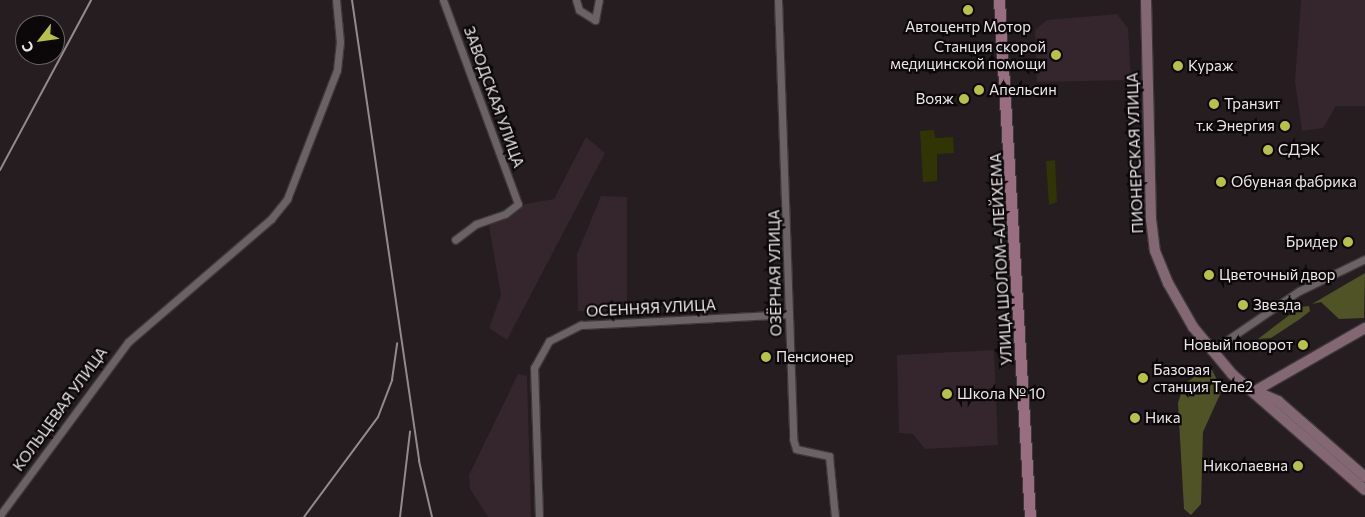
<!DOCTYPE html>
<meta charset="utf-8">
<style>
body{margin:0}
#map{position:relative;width:1365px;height:517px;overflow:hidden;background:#251d20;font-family:Commissioner,sans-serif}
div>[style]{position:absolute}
.built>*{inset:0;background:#34262c}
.green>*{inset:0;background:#313405}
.water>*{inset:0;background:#4f5325}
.roads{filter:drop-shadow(1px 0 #3f383b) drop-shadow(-1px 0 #3f383b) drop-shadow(0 1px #3f383b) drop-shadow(0 -1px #3f383b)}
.street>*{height:7px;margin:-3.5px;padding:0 3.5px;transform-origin:3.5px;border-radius:3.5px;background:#6b6265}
.secondary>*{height:10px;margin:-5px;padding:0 5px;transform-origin:5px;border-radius:5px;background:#836873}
.primary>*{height:11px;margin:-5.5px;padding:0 5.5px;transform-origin:5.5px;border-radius:5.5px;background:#9a6e81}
.rail>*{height:2px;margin:-1px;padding:0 1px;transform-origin:1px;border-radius:1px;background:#928b8d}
.dots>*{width:14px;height:14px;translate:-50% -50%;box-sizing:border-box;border:2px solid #0c080a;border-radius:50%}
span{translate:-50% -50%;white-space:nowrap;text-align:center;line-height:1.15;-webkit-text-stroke:4.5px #0c080a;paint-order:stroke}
.poi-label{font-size:15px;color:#ede7e9}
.right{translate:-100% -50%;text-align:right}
.left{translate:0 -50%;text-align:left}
.street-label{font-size:15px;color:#ede7e9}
.north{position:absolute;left:15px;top:15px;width:50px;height:50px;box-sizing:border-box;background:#0c080a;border:1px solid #666163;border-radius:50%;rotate:240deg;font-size:14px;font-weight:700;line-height:20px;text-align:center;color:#ede7e9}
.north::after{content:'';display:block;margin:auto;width:18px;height:22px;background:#b8c147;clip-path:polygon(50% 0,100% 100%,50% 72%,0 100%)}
</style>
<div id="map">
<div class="built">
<div style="clip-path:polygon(1301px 0,1365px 0,1365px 106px,1336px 106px,1323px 128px,1302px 131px,1295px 81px)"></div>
<div style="clip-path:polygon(1117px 14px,1128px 28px,1131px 80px,1037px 82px,1035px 30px,1047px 20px)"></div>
<div style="clip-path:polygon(586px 137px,605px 153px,507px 340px,489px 328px,501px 295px,489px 226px,525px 204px,554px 199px)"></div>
<div style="clip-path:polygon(601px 196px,627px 197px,627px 311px,578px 311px,577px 254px)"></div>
<div style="clip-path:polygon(994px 350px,998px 445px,925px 449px,913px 434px,899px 433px,897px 355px)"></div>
<div style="clip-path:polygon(518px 374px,527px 376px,531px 517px,488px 517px,470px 489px,469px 475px)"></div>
</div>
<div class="green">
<div style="clip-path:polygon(934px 130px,935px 138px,953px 137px,954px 153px,937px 154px,937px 181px,923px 182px,920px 131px)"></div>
<div style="clip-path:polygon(1055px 160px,1057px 202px,1049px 205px,1046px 161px)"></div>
</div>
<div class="water">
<div style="clip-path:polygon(1365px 273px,1364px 318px,1339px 319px,1321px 302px,1312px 304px)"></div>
<div style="clip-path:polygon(1309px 306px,1310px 311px,1300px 319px,1271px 338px,1258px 339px,1300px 307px)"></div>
<div style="clip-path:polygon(1206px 369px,1212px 370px,1222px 390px,1203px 432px,1201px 504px,1191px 515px,1184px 509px,1178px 403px,1184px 384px)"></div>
</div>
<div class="roads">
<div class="street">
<div style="left:443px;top:0;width:217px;rotate:69.8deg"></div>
<div style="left:518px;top:204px;width:16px;rotate:142deg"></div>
<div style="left:505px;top:214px;width:31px;rotate:161deg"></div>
<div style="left:476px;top:224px;width:26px;rotate:143deg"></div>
<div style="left:576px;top:0;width:10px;rotate:73deg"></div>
<div style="left:579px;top:10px;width:19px;rotate:32deg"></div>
<div style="left:595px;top:20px;width:20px;rotate:-79deg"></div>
<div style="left:778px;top:0;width:439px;rotate:88deg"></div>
<div style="left:793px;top:439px;width:10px;rotate:73deg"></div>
<div style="left:796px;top:449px;width:34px;rotate:12deg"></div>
<div style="left:829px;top:456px;width:61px;rotate:84.4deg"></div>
<div style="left:1211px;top:351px;width:107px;rotate:-34.3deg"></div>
<div style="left:1299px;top:291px;width:73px;rotate:-25.9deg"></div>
<div style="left:0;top:515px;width:215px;rotate:-53.5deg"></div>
<div style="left:128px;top:342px;width:189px;rotate:-40.7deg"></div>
<div style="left:271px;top:219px;width:26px;rotate:-51deg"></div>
<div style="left:287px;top:199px;width:138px;rotate:-68.8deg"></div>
<div style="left:337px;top:70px;width:28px;rotate:-84deg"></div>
<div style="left:340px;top:42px;width:42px;rotate:-95.4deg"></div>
<div style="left:539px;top:517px;width:149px;rotate:-91.9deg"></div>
<div style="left:534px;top:368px;width:31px;rotate:-61deg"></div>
<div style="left:549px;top:341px;width:36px;rotate:-27deg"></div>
<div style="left:581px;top:325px;width:208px;rotate:-3deg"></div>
</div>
<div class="secondary">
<div style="left:1146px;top:0;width:219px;rotate:88.7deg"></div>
<div style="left:1151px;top:219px;width:32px;rotate:83deg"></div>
<div style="left:1155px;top:251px;width:35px;rotate:68deg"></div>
<div style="left:1168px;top:283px;width:51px;rotate:60.4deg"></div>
<div style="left:1193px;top:327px;width:61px;rotate:50.3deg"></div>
<div style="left:1232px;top:374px;width:176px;rotate:41.1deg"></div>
<div style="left:1255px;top:391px;width:127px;rotate:-29.8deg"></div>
<div style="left:1260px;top:393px;width:20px;rotate:24deg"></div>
<div style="left:1278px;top:401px;width:116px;rotate:41.1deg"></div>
</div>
<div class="primary">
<div style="left:999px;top:0;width:518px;rotate:86.57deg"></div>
</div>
</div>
<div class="rail">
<div style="left:352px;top:0;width:466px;rotate:81.7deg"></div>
<div style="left:419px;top:461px;width:57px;rotate:76.9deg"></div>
<div style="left:0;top:170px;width:193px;rotate:-61.8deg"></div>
<div style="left:304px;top:517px;width:124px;rotate:-53.5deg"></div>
<div style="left:378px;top:417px;width:40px;rotate:-69deg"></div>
<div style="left:392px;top:380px;width:37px;rotate:-82deg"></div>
<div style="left:400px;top:517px;width:86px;rotate:-83.3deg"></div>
</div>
<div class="dots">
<div style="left:968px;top:10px;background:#b8c147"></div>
<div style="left:1056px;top:55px;background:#b8c147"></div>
<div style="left:1178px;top:66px;background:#b8c147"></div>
<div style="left:979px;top:90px;background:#b8c147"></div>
<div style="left:964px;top:99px;background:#b8c147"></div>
<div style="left:1214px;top:104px;background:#b8c147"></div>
<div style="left:1285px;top:126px;background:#b8c147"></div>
<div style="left:1268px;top:150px;background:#b8c147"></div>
<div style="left:1221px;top:182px;background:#b8c147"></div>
<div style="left:1348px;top:242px;background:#b8c147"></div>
<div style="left:1209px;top:275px;background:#b8c147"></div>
<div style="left:1243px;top:305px;background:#b8c147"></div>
<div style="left:1303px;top:345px;background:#b8c147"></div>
<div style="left:766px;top:357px;background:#b8c147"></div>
<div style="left:1143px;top:378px;background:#b8c147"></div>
<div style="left:947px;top:394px;background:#b8c147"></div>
<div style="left:1135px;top:418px;background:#b8c147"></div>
<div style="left:1298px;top:466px;background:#b8c147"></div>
</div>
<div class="poi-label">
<span style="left:968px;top:27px">Автоцентр Мотор</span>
<span class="right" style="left:1046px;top:55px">Станция скорой<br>медицинской помощи</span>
<span class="left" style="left:1188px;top:66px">Кураж</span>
<span class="left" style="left:989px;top:90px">Апельсин</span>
<span class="right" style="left:954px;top:99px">Вояж</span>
<span class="left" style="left:1224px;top:104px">Транзит</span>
<span class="right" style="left:1275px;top:126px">т.к Энергия</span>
<span class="left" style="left:1278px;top:150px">СДЭК</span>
<span class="left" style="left:1231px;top:182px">Обувная фабрика</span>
<span class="right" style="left:1338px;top:242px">Бридер</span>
<span class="left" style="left:1219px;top:275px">Цветочный двор</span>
<span class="left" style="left:1253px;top:305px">Звезда</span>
<span class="right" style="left:1293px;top:345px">Новый поворот</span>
<span class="left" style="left:776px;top:357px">Пенсионер</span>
<span class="left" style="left:1153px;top:378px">Базовая<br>станция Теле2</span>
<span class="left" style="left:957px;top:394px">Школа № 10</span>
<span class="left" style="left:1145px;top:418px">Ника</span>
<span class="right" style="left:1288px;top:466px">Николаевна</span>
</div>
<div class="street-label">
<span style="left:494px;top:97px;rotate:70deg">ЗАВОДСКАЯ УЛИЦА</span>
<span style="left:1135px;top:153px;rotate:-92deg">ПИОНЕРСКАЯ УЛИЦА</span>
<span style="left:1001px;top:259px;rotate:-93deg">УЛИЦА ШОЛОМ-АЛЕЙХЕМА</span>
<span style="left:775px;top:273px;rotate:-91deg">ОЗЁРНАЯ УЛИЦА</span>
<span style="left:651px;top:308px;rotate:-3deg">ОСЕННЯЯ УЛИЦА</span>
<span style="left:60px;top:409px;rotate:-54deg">КОЛЬЦЕВАЯ УЛИЦА</span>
</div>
<div class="north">С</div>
</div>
